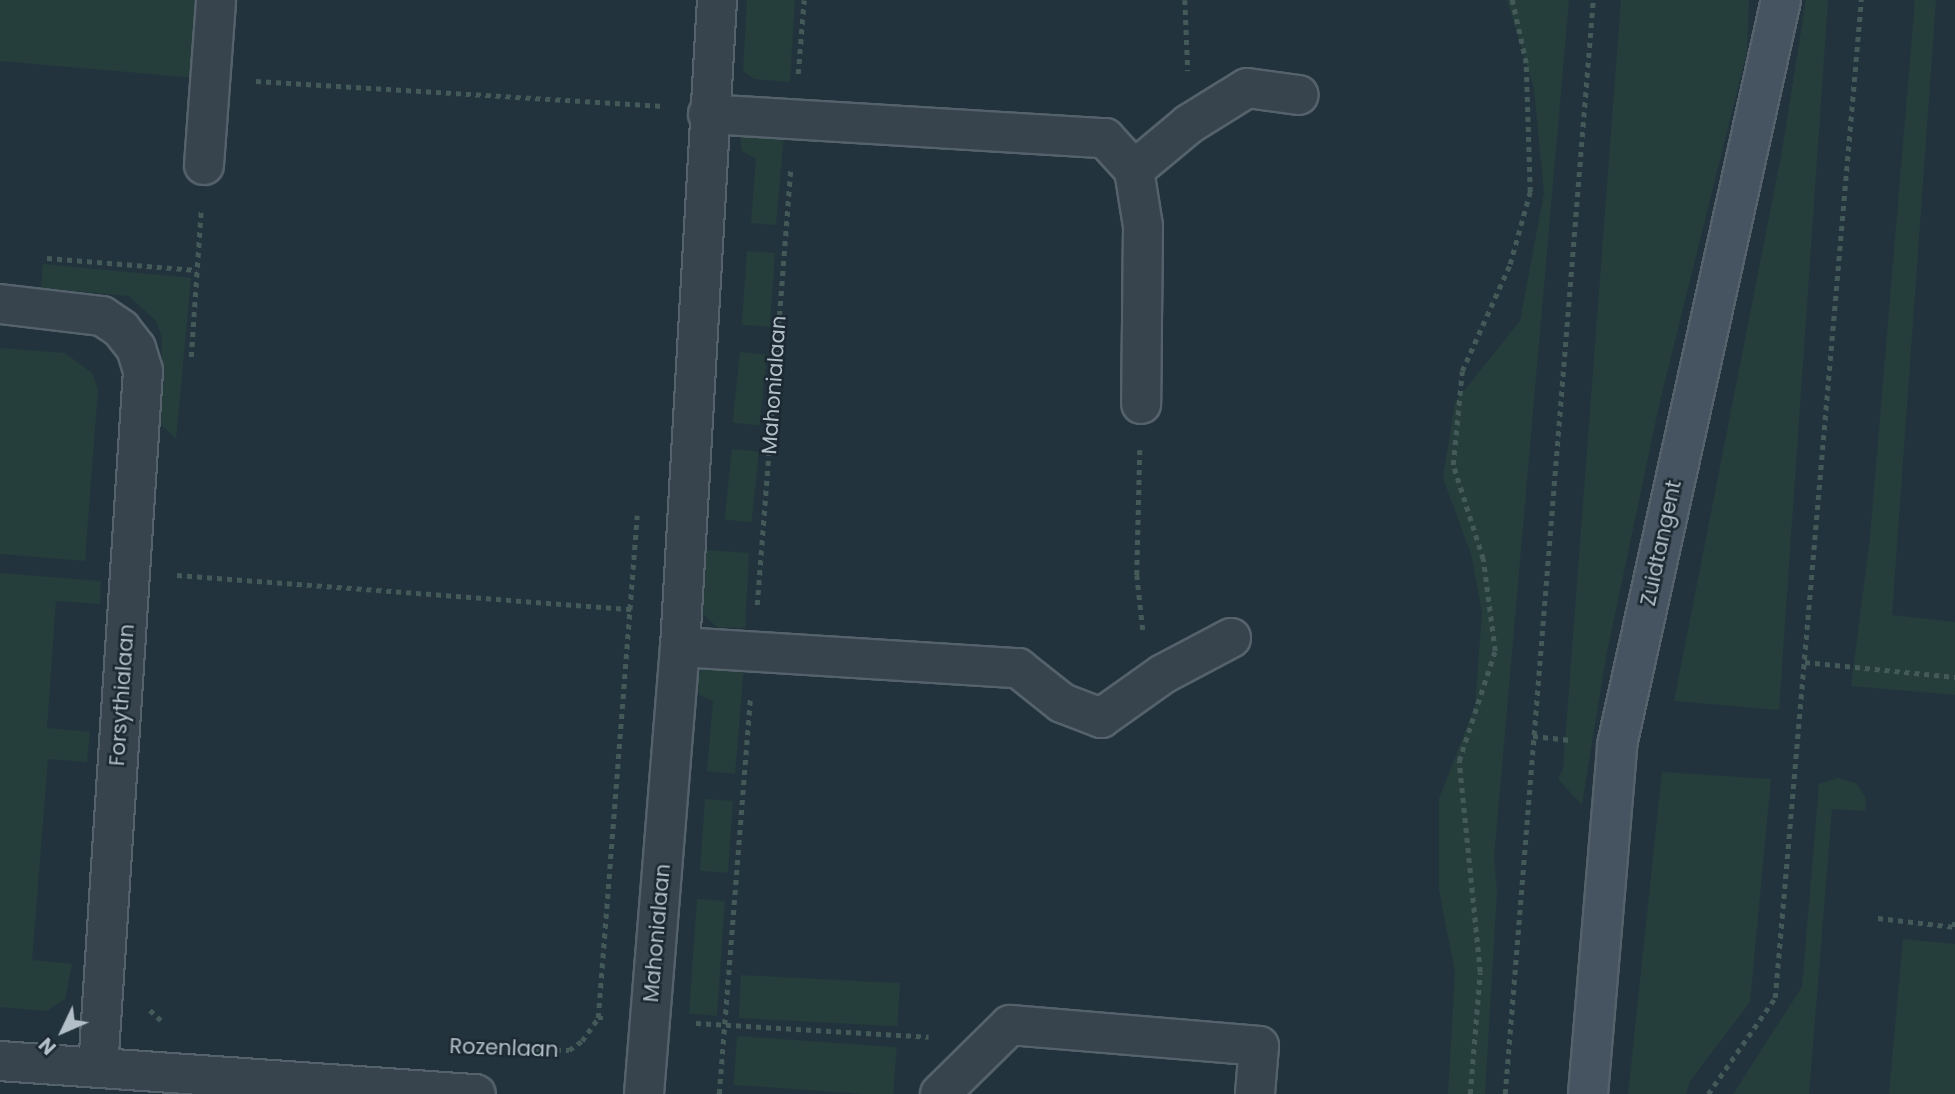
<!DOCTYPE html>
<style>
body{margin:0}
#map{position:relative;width:1955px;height:1094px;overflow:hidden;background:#23333d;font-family:Poppins,sans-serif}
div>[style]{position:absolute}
.green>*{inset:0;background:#253e3c;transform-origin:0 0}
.path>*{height:4.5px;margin-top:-2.25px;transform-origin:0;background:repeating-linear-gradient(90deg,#435a59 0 5px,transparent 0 10px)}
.roads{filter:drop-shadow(2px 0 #55626b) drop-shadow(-2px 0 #55626b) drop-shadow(0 2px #55626b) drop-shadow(0 -2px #55626b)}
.pedestrian>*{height:38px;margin:-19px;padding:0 19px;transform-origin:19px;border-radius:19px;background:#37444d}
.minor>*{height:38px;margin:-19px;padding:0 19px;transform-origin:19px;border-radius:19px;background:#37444d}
.secondary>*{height:38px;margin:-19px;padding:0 19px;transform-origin:19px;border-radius:19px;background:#455460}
span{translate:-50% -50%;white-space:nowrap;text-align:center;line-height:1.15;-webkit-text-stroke:5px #1c2932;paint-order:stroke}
.street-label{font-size:21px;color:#b3bfc8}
.north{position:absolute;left:28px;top:996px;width:70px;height:70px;-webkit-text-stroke:5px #1c2932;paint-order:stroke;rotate:226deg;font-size:19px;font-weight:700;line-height:28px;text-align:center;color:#b3bfc8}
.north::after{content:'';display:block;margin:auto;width:24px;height:32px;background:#b3bfc8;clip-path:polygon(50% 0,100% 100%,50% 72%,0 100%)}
</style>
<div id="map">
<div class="green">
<div style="clip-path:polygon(0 0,203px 0,196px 78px,0 61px)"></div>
<div style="clip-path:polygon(747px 0,795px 0,790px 82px,754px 79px,743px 71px)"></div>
<div style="clip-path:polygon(1507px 0,1569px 0,1494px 858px,1497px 892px,1485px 1094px,1448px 1094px,1455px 972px,1439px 890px,1439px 799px,1475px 706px,1482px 612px,1471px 554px,1443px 478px,1455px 402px,1520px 321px,1544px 193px,1534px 88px)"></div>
<div style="clip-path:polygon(1621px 0,1749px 0,1747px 51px,1660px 401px,1606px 657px,1582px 805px,1558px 779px,1563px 769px)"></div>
<div style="clip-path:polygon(1806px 0,1828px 0,1779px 710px,1674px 701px,1782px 151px)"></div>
<div style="clip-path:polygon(1915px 0,1936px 0,1892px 615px,1955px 622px,1955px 695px,1851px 686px,1870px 538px)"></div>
<div style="clip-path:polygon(785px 123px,776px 225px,751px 223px,756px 159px,742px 151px,739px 132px)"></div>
<div style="left:747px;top:251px;width:28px;height:74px;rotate:4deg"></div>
<div style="clip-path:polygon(43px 264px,191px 278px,176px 439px,160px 423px,162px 338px,156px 321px,129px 296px,41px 288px)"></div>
<div style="clip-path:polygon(0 348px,65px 353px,92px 373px,98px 389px,85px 561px,0 554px)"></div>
<div style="left:740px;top:352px;width:27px;height:71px;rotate:6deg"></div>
<div style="left:732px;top:449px;width:27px;height:71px;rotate:6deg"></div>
<div style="clip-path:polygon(706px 550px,749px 553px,745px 628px,717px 627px,701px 612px)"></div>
<div style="clip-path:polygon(0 573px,101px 581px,100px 604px,56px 601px,47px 728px,90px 732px,87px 762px,48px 759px,32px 960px,72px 964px,65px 999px,47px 1011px,0 1007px)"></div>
<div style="clip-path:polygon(707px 666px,744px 666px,735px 774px,707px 771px,713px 701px,700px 695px,696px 685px,698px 674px)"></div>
<div style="clip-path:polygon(1662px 772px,1771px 779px,1750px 1002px,1690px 1081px,1686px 1094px,1628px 1094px)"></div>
<div style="clip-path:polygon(1838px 778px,1856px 783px,1866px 798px,1865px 811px,1832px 809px,1809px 1094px,1733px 1094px,1802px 987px,1819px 784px)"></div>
<div style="left:705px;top:799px;width:28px;height:72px;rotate:4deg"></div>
<div style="left:697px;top:899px;width:28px;height:115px;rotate:4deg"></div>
<div style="clip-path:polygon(1903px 939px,1955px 944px,1955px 1094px,1889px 1094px)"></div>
<div style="left:741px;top:975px;width:159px;height:43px;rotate:3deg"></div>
<div style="left:737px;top:1036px;width:160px;height:49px;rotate:4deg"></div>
</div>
<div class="path">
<div style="left:1185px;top:0;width:71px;rotate:87.6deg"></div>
<div style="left:798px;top:74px;width:74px;rotate:-85.4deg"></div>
<div style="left:256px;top:81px;width:408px;rotate:3.5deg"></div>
<div style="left:47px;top:258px;width:150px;rotate:4.6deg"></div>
<div style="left:191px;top:357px;width:148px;rotate:-86.1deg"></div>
<div style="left:1140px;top:450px;width:125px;rotate:91.4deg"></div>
<div style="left:1137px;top:575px;width:55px;rotate:83.8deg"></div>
<div style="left:177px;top:575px;width:456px;rotate:4.3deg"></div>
<div style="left:757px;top:605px;width:439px;rotate:-85.6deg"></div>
<div style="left:1805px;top:662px;width:151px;rotate:5.7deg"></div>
<div style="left:1533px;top:736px;width:38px;rotate:6deg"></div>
<div style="left:1878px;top:918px;width:78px;rotate:6.7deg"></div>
<div style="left:1954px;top:927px;width:10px;rotate:-84deg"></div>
<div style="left:150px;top:1010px;width:19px;rotate:43deg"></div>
<div style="left:598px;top:1018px;width:504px;rotate:-85.56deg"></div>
<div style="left:696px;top:1023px;width:233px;rotate:3.4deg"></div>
<div style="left:496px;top:1049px;width:73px;rotate:0.8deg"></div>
<div style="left:569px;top:1050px;width:16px;rotate:-35deg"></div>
<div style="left:582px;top:1041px;width:28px;rotate:-55deg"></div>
<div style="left:598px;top:1018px;width:6px"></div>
<div style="left:719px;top:1094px;width:398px;rotate:-85.5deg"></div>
<div style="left:1470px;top:1094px;width:122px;rotate:-85.3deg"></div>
<div style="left:1480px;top:972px;width:212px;rotate:-95.7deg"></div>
<div style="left:1459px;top:761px;width:116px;rotate:-71.9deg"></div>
<div style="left:1495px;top:651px;width:93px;rotate:-97.4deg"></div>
<div style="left:1483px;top:559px;width:99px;rotate:-107.7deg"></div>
<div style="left:1453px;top:465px;width:94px;rotate:-84.5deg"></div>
<div style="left:1462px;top:371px;width:117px;rotate:-65.8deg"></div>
<div style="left:1510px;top:264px;width:75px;rotate:-74.5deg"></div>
<div style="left:1530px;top:192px;width:129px;rotate:-91.8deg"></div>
<div style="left:1526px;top:63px;width:65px;rotate:-102.5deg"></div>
<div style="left:1505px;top:1094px;width:1098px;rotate:-85.4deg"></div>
<div style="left:1708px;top:1094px;width:117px;rotate:-55.1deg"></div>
<div style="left:1775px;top:998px;width:1002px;rotate:-85.07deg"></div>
</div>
<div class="roads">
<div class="pedestrian">
<div style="left:204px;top:165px;width:165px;rotate:-85.8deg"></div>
</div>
<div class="minor">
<div style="left:708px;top:114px;width:398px;rotate:3.5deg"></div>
<div style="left:1105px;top:138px;width:43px;rotate:47.8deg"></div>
<div style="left:1134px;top:170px;width:57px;rotate:80.9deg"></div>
<div style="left:1143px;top:226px;width:178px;rotate:90.6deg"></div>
<div style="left:1134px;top:170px;width:72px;rotate:-39.9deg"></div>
<div style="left:1189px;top:124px;width:68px;rotate:-31.8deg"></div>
<div style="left:1247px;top:88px;width:52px;rotate:7.7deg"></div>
<div style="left:0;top:304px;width:103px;rotate:6.7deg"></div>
<div style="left:102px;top:316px;width:23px;rotate:34deg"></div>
<div style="left:121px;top:329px;width:24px;rotate:52deg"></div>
<div style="left:136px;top:348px;width:24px;rotate:73deg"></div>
<div style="left:143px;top:371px;width:698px;rotate:93.69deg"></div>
<div style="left:680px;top:647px;width:339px;rotate:3.6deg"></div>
<div style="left:1018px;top:668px;width:56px;rotate:38.5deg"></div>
<div style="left:1062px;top:703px;width:42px;rotate:21deg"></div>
<div style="left:1101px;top:718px;width:76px;rotate:-35.4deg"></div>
<div style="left:1163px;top:674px;width:77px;rotate:-27.9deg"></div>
<div style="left:0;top:1061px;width:477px;rotate:4deg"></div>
<div style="left:644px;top:1094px;width:448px;rotate:-85.4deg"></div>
<div style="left:680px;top:647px;width:648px;rotate:-86.73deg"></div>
<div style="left:940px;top:1094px;width:98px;rotate:-44.6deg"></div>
<div style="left:1010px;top:1025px;width:250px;rotate:4.8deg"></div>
<div style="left:1259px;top:1046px;width:48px;rotate:94.8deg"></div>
</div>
<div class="secondary">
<div style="left:1588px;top:1094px;width:350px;rotate:-85.2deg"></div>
<div style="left:1617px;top:745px;width:763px;rotate:-77.59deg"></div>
</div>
</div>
<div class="street-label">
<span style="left:774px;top:385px;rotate:-86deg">Mahonialaan</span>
<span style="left:1661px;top:543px;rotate:-78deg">Zuidtangent</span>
<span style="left:122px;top:695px;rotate:-86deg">Forsythialaan</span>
<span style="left:657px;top:933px;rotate:-85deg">Mahonialaan</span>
<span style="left:504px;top:1048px;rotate:2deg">Rozenlaan</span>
</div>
<div class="north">N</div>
</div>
